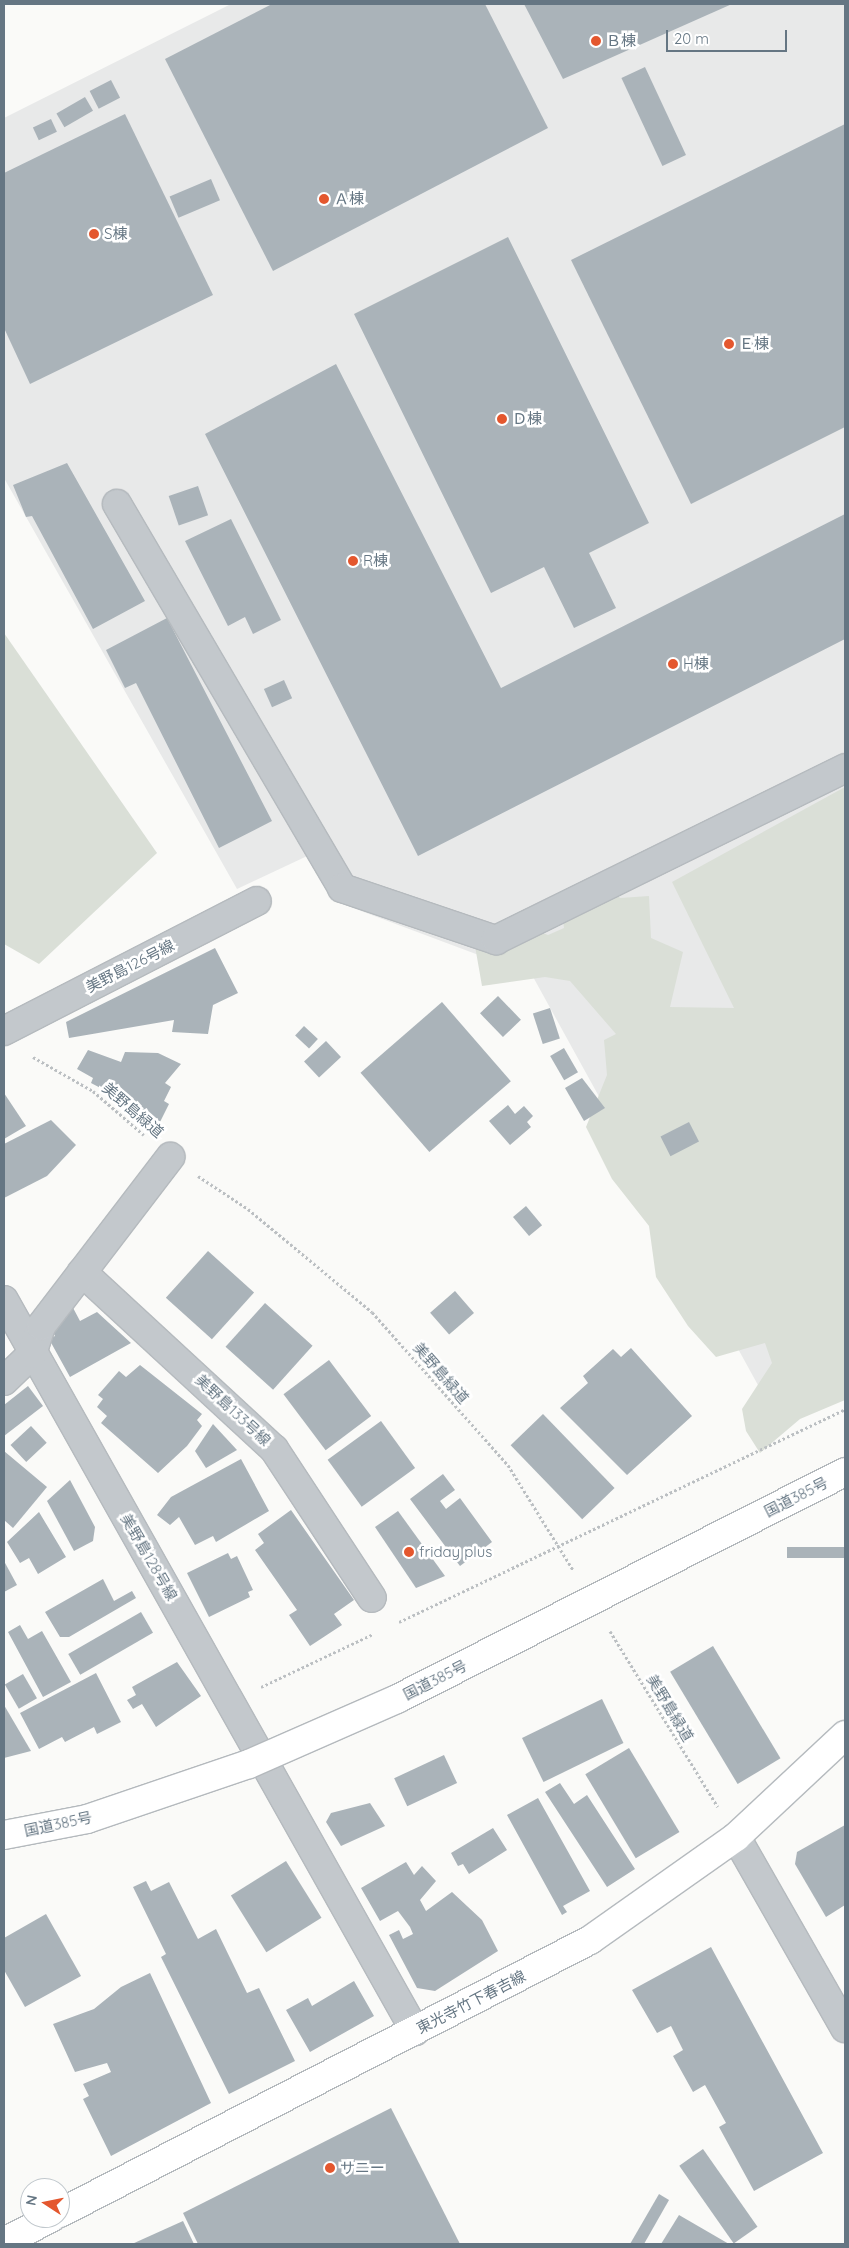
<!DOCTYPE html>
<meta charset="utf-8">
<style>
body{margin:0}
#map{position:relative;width:849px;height:2248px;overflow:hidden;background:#fafaf8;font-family:Quicksand,"Noto Sans JP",sans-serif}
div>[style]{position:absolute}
.built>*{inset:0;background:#e8e9e9}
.green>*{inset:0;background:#dadfd7}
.building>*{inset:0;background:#aab3b9;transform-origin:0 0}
.path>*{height:3px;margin-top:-1.5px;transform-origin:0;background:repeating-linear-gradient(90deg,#bbbfc2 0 2.5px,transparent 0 5px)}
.roads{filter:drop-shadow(1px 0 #b5babe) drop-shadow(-1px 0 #b5babe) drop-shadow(0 1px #b5babe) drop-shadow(0 -1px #b5babe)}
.minor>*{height:28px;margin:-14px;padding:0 14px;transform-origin:14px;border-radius:14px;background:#c3c8cc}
.major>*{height:28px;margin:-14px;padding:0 14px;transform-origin:14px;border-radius:14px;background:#fff}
.bridges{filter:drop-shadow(1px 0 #b4b9bd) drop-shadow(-1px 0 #b4b9bd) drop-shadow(0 1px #b4b9bd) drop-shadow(0 -1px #b4b9bd)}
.highway-bridge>*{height:28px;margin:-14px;padding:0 14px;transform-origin:14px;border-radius:14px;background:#fff}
.dots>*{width:14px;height:14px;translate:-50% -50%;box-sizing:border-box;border:2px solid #fff;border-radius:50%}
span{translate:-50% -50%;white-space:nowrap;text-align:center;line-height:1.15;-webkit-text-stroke:5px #fff;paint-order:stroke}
.poi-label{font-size:15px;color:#657683}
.left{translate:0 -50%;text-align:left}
.street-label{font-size:15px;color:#657683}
.frame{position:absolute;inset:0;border:5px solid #657683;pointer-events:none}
.north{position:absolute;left:20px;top:2178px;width:50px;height:50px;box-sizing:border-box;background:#fff;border:1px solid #c1c8cd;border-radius:50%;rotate:281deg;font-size:14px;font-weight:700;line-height:20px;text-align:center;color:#657683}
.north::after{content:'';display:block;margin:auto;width:18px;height:22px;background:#e4572e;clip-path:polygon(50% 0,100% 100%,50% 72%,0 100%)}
.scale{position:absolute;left:666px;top:30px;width:121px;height:22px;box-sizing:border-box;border:2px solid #657683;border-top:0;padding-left:6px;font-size:15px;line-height:18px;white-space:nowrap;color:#657683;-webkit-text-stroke:4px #fff;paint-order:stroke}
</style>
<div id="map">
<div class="built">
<div style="clip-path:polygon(231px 4px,845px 4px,845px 1366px,769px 1405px,532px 975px,345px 905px,320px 850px,237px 889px,4px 478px,4px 118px)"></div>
</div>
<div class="green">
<div style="clip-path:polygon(4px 633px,157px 853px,39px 964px,4px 944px)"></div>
<div style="clip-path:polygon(845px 787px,845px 1400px,800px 1419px,760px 1453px,746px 1431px,742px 1409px,772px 1363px,765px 1343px,716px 1357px,688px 1326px,656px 1277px,649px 1226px,612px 1179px,586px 1127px,607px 1075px,604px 1040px,616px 1034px,570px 981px,545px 977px,482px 986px,475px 946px,510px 921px,548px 935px,564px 928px,560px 897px,602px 877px,620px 898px,649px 896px,651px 938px,683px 952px,670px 1007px,734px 1008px,672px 882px)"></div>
</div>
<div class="building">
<div style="clip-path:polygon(272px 4px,485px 4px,548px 128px,273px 271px,165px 59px)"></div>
<div style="clip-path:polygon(524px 4px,732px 4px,563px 79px)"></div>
<div style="left:645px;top:67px;width:97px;height:26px;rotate:65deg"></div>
<div style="left:111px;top:80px;width:20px;height:24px;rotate:63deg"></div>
<div style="left:85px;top:97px;width:16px;height:33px;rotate:60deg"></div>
<div style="clip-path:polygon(125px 114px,213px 295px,30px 384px,4px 328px,4px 173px)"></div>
<div style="left:51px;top:119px;width:14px;height:20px;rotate:65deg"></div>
<div style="clip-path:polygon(845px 124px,845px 427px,691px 504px,571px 260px)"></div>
<div style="left:211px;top:179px;width:23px;height:45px;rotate:67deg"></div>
<div style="clip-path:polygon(508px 237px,649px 523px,589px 553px,616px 608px,574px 628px,544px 567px,491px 593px,354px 314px)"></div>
<div style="clip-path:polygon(336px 364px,501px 688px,845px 514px,845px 639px,418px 856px,205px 434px)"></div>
<div style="clip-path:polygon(67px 463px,145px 601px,93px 629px,32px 516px,26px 517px,13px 485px)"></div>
<div style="left:198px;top:486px;width:31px;height:31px;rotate:71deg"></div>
<div style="clip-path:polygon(231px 519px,281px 620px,253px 634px,245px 617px,228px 626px,185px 541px)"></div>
<div style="clip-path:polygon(167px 618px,272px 821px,219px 848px,136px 683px,125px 688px,106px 650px)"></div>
<div style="left:284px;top:680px;width:20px;height:22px;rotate:66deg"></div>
<div style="clip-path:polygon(215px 948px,238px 993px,213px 1005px,208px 1034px,172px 1032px,174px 1020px,69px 1038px,66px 1022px)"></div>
<div style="left:498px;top:996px;width:33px;height:25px;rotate:46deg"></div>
<div style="left:442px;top:1002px;width:105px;height:108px;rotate:49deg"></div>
<div style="left:550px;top:1008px;width:32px;height:18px;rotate:72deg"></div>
<div style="left:304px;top:1026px;width:19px;height:13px;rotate:43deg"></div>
<div style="left:326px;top:1041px;width:22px;height:30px;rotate:47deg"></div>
<div style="left:564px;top:1048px;width:28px;height:16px;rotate:60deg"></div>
<div style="clip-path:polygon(88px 1050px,121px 1062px,125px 1052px,158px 1053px,181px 1064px,165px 1083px,171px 1087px,164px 1101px,169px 1104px,159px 1124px,149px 1119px,152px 1115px,91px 1083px,93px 1078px,77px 1069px)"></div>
<div style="clip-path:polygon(582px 1078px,605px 1108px,584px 1121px,565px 1088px)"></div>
<div style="clip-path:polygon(4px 1093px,26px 1126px,4px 1139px)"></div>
<div style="clip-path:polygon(508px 1105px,515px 1114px,524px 1106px,533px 1116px,527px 1122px,531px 1127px,510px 1145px,489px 1121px)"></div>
<div style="clip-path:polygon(51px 1120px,76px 1145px,47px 1176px,4px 1198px,4px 1144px)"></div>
<div style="left:689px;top:1122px;width:22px;height:32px;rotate:63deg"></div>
<div style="left:526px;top:1206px;width:25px;height:17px;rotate:50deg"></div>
<div style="left:208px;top:1251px;width:62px;height:63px;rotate:42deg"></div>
<div style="left:455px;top:1291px;width:29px;height:33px;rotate:49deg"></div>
<div style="left:265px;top:1303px;width:64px;height:59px;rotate:42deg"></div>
<div style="clip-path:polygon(71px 1304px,80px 1321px,97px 1312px,131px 1343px,70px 1377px,49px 1339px,55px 1336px,50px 1327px)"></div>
<div style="clip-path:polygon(631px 1348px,692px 1416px,627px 1475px,560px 1408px,588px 1383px,583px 1376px,613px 1349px,621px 1357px)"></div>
<div style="left:329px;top:1360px;width:70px;height:57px;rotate:53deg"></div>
<div style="clip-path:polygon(140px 1365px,202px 1414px,197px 1420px,202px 1426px,187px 1446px,158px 1473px,101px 1423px,107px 1416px,97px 1407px,103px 1399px,98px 1395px,119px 1371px,126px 1377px)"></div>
<div style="clip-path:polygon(28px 1386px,43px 1406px,4px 1436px,4px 1405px)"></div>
<div style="left:543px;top:1414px;width:103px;height:45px;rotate:46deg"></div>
<div style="left:381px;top:1421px;width:58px;height:66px;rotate:54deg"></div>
<div style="clip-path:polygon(213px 1424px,237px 1450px,206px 1468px,195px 1451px)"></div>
<div style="left:31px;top:1426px;width:23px;height:28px;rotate:47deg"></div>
<div style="clip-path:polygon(4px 1451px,47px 1487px,13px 1528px,4px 1520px)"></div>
<div style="clip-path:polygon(241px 1459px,269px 1511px,216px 1542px,213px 1536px,195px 1545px,179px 1517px,170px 1525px,157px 1515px,171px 1497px)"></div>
<div style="clip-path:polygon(443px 1474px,455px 1490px,440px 1501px,446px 1509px,460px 1498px,492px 1542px,460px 1566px,410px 1499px)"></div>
<div style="clip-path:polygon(70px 1480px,95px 1527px,93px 1541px,74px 1551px,47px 1501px)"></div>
<div style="clip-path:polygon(291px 1510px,354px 1600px,334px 1614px,342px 1625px,310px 1646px,289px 1615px,297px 1610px,255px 1550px,264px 1543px,258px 1534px)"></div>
<div style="clip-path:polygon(398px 1511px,445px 1576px,416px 1588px,375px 1527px)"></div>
<div style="clip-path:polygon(39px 1512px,66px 1557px,38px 1574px,29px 1558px,20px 1563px,7px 1542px)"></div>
<div style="left:845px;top:1547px;width:11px;height:58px;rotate:90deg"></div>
<div style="clip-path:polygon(228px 1553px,231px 1559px,237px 1556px,253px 1590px,248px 1592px,250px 1597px,209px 1617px,187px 1573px)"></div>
<div style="clip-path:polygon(4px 1561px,17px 1585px,4px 1592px)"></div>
<div style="clip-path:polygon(103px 1579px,114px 1601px,132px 1591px,136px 1598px,69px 1637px,60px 1637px,45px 1612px)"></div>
<div style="left:141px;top:1612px;width:24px;height:84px;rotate:60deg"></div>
<div style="clip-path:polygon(20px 1625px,28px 1639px,42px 1631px,71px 1682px,43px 1697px,8px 1632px)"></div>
<div style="left:713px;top:1646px;width:131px;height:50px;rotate:59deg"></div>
<div style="clip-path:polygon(177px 1662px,201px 1696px,156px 1727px,142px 1704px,133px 1709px,127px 1700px,136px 1695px,132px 1687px)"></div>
<div style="clip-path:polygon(96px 1673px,121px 1722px,97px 1734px,94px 1727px,65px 1742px,62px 1737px,39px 1749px,20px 1713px)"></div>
<div style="left:23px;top:1674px;width:28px;height:21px;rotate:60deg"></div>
<div style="left:602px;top:1699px;width:49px;height:89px;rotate:64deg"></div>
<div style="clip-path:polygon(4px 1705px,31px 1751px,4px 1758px)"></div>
<div style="left:629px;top:1748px;width:98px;height:51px;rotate:59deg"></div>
<div style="left:444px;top:1755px;width:31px;height:55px;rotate:65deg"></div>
<div style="clip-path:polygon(560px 1783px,574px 1804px,587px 1795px,635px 1869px,607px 1887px,545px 1792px)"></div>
<div style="clip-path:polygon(538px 1798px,590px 1891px,563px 1906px,567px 1912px,562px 1915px,507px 1815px)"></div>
<div style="clip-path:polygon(370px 1803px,385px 1826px,341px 1846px,326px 1822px,331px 1813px)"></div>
<div style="clip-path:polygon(845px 1825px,845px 1905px,826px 1917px,795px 1864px,797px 1852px)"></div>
<div style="clip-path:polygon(493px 1828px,507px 1850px,469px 1874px,463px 1864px,458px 1866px,451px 1853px)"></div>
<div style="left:286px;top:1861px;width:67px;height:65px;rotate:58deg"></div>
<div style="clip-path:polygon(406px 1862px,414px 1875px,422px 1866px,436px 1881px,420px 1900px,426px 1911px,452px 1892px,482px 1920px,498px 1951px,435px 1991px,417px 1988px,389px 1935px,399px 1930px,403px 1939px,413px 1934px,410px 1927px,398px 1911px,380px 1921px,361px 1888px)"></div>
<div style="clip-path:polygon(146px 1881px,151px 1891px,169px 1882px,198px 1939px,216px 1929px,247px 1993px,259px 1988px,295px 2061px,229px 2094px,161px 1957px,166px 1954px,133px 1887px)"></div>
<div style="clip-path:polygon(46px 1914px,81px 1976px,25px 2007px,4px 1970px,4px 1938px)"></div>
<div style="clip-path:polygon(711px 1947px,823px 2153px,754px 2191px,719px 2127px,726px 2123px,705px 2085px,693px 2092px,673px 2056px,683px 2050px,671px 2026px,657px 2033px,632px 1990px)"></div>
<div style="clip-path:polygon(150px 1973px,211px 2103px,111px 2156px,83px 2099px,89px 2096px,83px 2084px,111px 2072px,107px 2063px,75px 2072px,53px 2024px,94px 2009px,121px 1987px)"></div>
<div style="clip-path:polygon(354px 1981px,374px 2016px,310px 2052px,286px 2010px,308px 1998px,312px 2006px)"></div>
<div style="clip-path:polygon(391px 2108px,460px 2244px,198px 2244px,183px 2213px)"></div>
<div style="left:703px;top:2149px;width:95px;height:29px;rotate:55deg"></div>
<div style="clip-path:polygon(659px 2194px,669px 2200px,644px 2244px,630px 2244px)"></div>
<div style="clip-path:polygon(679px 2215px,729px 2244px,661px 2244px)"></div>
<div style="clip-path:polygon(183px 2221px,194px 2244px,132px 2244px)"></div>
</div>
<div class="path">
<div style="left:33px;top:1057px;width:69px;rotate:29.5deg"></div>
<div style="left:93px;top:1091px;width:67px;rotate:40.8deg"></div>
<div style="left:198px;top:1176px;width:60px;rotate:33.4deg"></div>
<div style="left:248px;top:1209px;width:161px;rotate:39.7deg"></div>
<div style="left:372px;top:1312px;width:205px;rotate:48.4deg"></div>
<div style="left:508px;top:1465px;width:123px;rotate:58.2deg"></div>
<div style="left:399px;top:1622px;width:494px;rotate:-25.5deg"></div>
<div style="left:610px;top:1631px;width:206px;rotate:58.5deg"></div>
<div style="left:261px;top:1687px;width:124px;rotate:-25.3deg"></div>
</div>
<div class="roads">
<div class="minor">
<div style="left:117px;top:504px;width:445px;rotate:59.6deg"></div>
<div style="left:342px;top:888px;width:163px;rotate:18.7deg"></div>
<div style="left:496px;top:940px;width:389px;rotate:-26.2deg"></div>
<div style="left:4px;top:1031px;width:284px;rotate:-27.2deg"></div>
<div style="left:82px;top:1272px;width:261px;rotate:42.7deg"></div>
<div style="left:274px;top:1449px;width:178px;rotate:56.7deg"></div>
<div style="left:4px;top:1300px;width:839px;rotate:60.65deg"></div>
<div style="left:4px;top:1381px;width:39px;rotate:-44deg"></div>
<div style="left:32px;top:1354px;width:29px;rotate:-72deg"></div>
<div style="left:41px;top:1326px;width:213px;rotate:-52.6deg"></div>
<div style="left:736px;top:1837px;width:220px;rotate:60.3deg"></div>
</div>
<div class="major">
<div style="left:60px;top:2213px;width:596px;rotate:-27.25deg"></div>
<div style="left:590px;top:1940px;width:179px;rotate:-35.2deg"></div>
<div style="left:736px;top:1837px;width:149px;rotate:-43.1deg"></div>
<div style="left:4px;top:2242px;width:53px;rotate:-27.1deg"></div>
</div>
</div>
<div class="bridges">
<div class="highway-bridge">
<div style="left:4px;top:1835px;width:85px;rotate:-10.9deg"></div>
<div style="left:87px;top:1819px;width:171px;rotate:-18.8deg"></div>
<div style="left:249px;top:1764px;width:162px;rotate:-23.7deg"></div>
<div style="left:397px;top:1699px;width:502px;rotate:-26.87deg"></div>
</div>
</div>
<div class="dots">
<div style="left:596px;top:41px;background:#e4572e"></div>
<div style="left:324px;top:199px;background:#e4572e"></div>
<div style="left:94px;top:234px;background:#e4572e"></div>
<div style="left:729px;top:344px;background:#e4572e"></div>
<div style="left:502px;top:419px;background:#e4572e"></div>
<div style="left:353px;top:561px;background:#e4572e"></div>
<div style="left:673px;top:664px;background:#e4572e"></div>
<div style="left:409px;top:1552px;background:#e4572e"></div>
<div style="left:330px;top:2168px;background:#e4572e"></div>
</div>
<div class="poi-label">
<span class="left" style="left:606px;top:41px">Ｂ棟</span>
<span class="left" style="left:334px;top:199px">Ａ棟</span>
<span class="left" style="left:104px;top:234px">S棟</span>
<span class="left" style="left:739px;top:344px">Ｅ棟</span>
<span class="left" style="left:512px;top:419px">Ｄ棟</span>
<span class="left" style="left:363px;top:561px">R棟</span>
<span class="left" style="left:683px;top:664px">H棟</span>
<span class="left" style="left:419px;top:1552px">friday plus</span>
<span class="left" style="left:340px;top:2168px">サニー</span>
</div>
<div class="street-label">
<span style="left:130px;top:966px;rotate:-27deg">美野島126号線</span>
<span style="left:133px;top:1110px;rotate:41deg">美野島緑道</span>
<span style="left:441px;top:1373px;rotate:49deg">美野島緑道</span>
<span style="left:233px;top:1410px;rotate:43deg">美野島133号線</span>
<span style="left:796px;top:1497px;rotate:-27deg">国道385号</span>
<span style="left:149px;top:1557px;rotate:60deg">美野島128号線</span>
<span style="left:435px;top:1680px;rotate:-27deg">国道385号</span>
<span style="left:670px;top:1708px;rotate:59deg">美野島緑道</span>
<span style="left:58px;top:1824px;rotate:-12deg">国道385号</span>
<span style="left:471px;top:2002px;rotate:-27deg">東光寺竹下春吉線</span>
</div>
<div class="frame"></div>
<div class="north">N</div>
<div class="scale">20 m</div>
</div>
